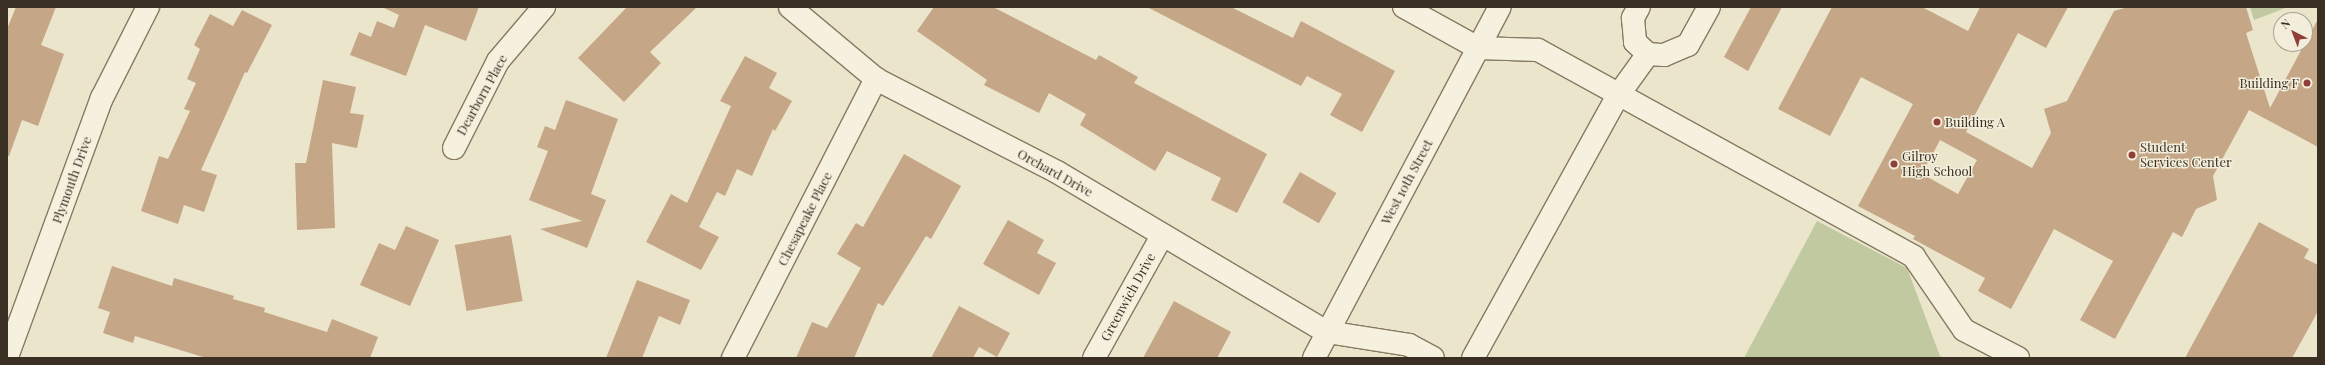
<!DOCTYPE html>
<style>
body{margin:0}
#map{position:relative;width:2325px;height:365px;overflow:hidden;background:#ebe5cc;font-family:"Playfair Display",serif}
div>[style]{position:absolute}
.green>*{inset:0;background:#c1c9a0}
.building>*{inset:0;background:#c5a686;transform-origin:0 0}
.roads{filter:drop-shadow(1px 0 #877961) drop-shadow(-1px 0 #877961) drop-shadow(0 1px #877961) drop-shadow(0 -1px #877961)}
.minor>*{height:22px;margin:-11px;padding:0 11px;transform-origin:11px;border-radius:11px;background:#f6f1df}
.dots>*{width:11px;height:11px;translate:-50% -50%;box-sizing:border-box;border:2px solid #f3eedb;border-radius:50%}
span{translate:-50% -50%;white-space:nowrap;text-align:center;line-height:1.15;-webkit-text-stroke:3px #f3eedb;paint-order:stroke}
.poi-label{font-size:13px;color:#393023}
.right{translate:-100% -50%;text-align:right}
.left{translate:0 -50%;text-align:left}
.street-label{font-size:13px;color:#393023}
.frame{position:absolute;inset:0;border:8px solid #393023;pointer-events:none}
.north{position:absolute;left:2273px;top:12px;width:40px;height:40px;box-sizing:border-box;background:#f3eedb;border:1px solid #a9a291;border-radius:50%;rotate:318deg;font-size:11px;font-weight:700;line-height:16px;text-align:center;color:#393023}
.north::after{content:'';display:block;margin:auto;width:14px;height:18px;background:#903e37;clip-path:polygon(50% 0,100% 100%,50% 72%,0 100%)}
</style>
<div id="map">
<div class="green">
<div style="clip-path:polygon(2250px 7px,2288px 7px,2254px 20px)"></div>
<div style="clip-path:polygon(1817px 221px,1907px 268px,1940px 356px,1945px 358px,1744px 358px)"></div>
</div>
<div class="building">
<div style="clip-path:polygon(16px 7px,56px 7px,41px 45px,64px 54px,38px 126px,22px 120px,9px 156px,7px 156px,7px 29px)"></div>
<div style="clip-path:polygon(382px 7px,479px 7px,466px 41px,425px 25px,406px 76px,350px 55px,359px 32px,371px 37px,377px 21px,394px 28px,399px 15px)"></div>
<div style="clip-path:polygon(627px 7px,697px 7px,650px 52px,661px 63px,624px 102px,578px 58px)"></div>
<div style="clip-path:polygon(934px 7px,993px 7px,1096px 60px,1099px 55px,1138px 77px,1134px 83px,1267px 154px,1237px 213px,1211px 200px,1221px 178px,1167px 151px,1155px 171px,1080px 125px,1086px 114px,1049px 93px,1039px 113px,984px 85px,987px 80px,917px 31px)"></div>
<div style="clip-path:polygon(1147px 7px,1231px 7px,1293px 38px,1301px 21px,1395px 71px,1362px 132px,1330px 115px,1342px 94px,1307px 76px,1301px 86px)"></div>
<div style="clip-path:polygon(1751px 7px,1782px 7px,1748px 71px,1724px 57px)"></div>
<div style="clip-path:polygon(evenodd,1832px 7px,1922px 7px,1968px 31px,1980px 7px,2068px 7px,2046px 48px,2018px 33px,1966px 132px,2032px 168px,2051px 133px,2044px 109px,2067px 101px,2114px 11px,2128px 7px,2246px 7px,2253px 30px,2246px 33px,2270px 108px,2318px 19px,2318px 147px,2249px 110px,2213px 176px,2217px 200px,2196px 209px,2182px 237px,2173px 232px,2115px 339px,2080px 320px,2113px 261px,2054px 229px,2011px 309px,1978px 291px,1985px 278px,1913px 239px,1915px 236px,1858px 206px,1913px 104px,1861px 77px,1830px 136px,1778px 109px,1832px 7px,1940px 140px,1977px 160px,1958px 194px,1922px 174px,1940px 140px)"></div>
<div style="clip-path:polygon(242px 10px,272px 25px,247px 73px,245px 72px,201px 170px,217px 175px,204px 212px,184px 205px,178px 224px,141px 211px,159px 156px,168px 159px,190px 111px,184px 109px,196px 83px,187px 79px,200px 49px,194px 45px,210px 14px,233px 26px)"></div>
<div style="clip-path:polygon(745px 56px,777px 73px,769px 88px,792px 101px,775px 131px,773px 129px,752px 176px,737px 169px,725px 196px,717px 192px,699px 227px,719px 237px,701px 270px,646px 242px,671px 194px,687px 203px,731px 106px,720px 101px)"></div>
<div style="clip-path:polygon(323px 80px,356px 87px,350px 113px,364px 115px,357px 148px,332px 143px,335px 228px,297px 230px,295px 163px,306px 163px)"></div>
<div style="clip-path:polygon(566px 100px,618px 119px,591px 194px,606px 200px,587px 248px,540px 229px,582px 221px,529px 200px,548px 151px,537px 147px,545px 126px,555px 130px)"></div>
<div style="clip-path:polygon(904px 154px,961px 186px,931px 239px,926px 236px,883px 306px,878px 303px,854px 358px,796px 358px,812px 322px,827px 328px,861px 268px,837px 254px,856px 223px,863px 227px)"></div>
<div style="left:1300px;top:172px;width:42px;height:35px;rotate:30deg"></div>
<div style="clip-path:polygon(1008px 220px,1044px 240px,1037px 253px,1056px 263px,1039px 295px,983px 264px)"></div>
<div style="clip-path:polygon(2259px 222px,2309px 249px,2304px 258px,2318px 265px,2318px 311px,2311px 324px,2292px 358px,2185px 358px)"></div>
<div style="clip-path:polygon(406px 226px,439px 240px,410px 306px,360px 285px,379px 243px,395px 250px)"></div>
<div style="left:511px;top:235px;width:67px;height:57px;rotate:80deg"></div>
<div style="clip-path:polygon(112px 266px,172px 286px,174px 278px,234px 296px,233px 299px,265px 308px,264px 312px,327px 332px,332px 319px,378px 337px,370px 358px,206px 358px,135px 336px,133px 343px,103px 333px,110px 312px,98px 308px)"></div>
<div style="clip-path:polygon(637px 280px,690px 300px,680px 325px,659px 316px,642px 358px,606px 358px)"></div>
<div style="clip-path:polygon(1174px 301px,1231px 332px,1217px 358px,1143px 358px)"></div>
<div style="clip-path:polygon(959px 306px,1010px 333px,997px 357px,979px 347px,973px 358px,931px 358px)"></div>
</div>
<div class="roads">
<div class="minor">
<div style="left:790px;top:7px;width:112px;rotate:39.9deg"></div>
<div style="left:876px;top:79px;width:203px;rotate:27.2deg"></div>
<div style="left:1057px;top:172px;width:314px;rotate:30.7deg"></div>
<div style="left:1327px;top:332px;width:83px;rotate:9deg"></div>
<div style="left:1409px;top:345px;width:27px;rotate:28deg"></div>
<div style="left:1404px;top:7px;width:85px;rotate:29deg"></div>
<div style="left:1478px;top:48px;width:60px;rotate:1.9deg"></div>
<div style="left:1538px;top:50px;width:429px;rotate:28.8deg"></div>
<div style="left:1914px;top:257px;width:88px;rotate:55.6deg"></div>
<div style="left:1964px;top:330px;width:61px;rotate:27.4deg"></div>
<div style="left:1639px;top:7px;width:13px;rotate:119deg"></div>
<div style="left:1633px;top:18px;width:24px;rotate:85deg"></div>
<div style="left:1635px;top:42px;width:18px;rotate:43deg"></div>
<div style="left:1648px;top:54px;width:16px;rotate:4deg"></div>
<div style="left:1664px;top:55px;width:26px;rotate:-23deg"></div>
<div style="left:1688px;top:45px;width:43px;rotate:-61.1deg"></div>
<div style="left:454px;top:148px;width:97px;rotate:-63.2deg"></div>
<div style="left:498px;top:61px;width:71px;rotate:-49.6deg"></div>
<div style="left:7px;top:357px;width:276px;rotate:-69.9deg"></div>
<div style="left:102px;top:98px;width:102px;rotate:-63.2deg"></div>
<div style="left:733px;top:358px;width:314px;rotate:-62.9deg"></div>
<div style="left:1094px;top:358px;width:140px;rotate:-60.9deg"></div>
<div style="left:1314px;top:358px;width:397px;rotate:-62.1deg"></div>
<div style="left:1473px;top:358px;width:302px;rotate:-61.1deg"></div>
<div style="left:1619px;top:94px;width:49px;rotate:-54.1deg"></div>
</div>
</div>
<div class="dots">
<div style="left:2307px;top:83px;background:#903e37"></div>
<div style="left:1937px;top:122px;background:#903e37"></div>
<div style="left:2132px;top:155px;background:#903e37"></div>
<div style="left:1894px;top:164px;background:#903e37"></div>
</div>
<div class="poi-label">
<span class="right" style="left:2299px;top:83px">Building F</span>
<span class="left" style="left:1945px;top:122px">Building A</span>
<span class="left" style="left:2140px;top:155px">Student<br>Services Center</span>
<span class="left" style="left:1902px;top:164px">Gilroy<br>High School</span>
</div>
<div class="street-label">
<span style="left:482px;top:95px;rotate:-61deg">Dearborn Place</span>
<span style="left:1055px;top:173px;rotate:29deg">Orchard Drive</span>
<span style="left:72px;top:180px;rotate:-70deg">Plymouth Drive</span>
<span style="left:1407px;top:182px;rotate:-62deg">West 10th Street</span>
<span style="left:805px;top:219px;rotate:-63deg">Chesapeake Place</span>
<span style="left:1128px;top:297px;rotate:-61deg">Greenwich Drive</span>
</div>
<div class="frame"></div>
<div class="north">N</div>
</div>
